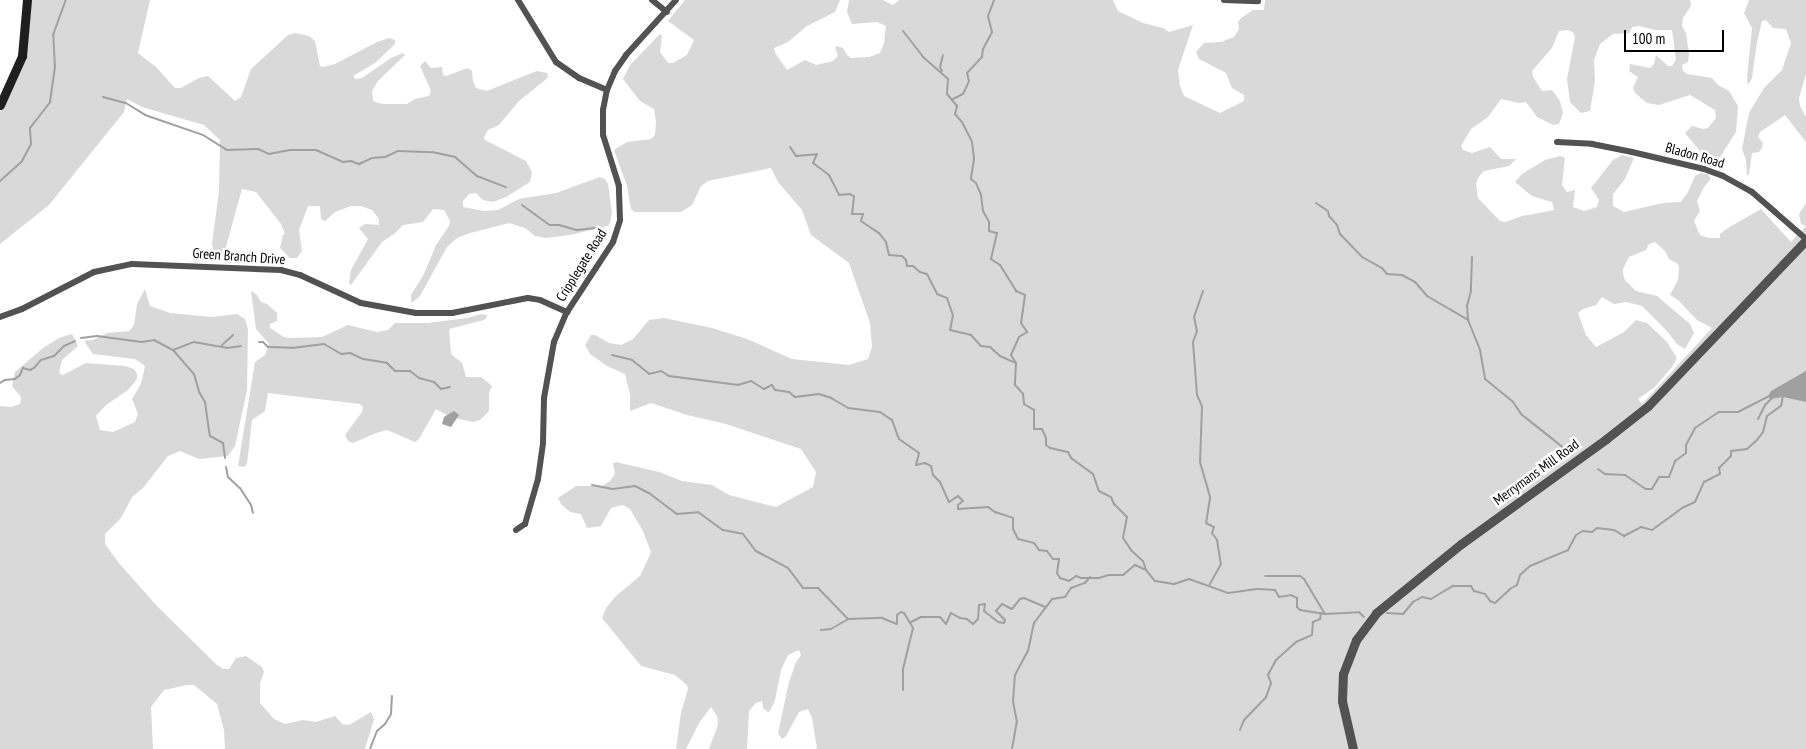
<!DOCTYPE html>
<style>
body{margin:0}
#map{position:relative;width:1806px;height:749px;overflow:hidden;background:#fff;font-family:"PT Sans Narrow",sans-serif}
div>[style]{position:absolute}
.green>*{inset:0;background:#d9d9d9}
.water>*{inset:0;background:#a0a0a0}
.stream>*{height:2px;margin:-1px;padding:0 1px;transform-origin:1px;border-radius:1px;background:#a0a0a0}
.minor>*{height:6px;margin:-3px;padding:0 3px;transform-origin:3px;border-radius:3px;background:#525252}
.tertiary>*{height:9px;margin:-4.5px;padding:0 4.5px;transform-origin:4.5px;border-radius:4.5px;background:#525252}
.secondary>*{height:9px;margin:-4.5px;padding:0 4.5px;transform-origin:4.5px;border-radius:4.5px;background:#1f1f1f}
span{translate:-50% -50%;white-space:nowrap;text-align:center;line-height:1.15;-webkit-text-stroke:5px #fff;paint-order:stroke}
.street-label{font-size:14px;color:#000}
.scale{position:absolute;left:1624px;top:30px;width:100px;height:22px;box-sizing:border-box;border:2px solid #000;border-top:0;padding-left:6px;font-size:15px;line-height:18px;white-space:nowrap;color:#000;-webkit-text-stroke:4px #fff;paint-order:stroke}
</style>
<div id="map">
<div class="green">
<div style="clip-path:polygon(30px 0,150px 0,138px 53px,156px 67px,175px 88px,181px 88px,199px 78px,208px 76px,235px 101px,241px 97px,251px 69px,288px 35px,295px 33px,309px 36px,315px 41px,320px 66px,323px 67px,335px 64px,377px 42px,389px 38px,395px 40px,395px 44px,375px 63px,353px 76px,356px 79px,362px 78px,391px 58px,403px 53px,405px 55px,378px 81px,372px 91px,373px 101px,382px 104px,407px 104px,415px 99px,429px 96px,431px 91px,420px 66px,425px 61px,431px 68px,442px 67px,443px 75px,446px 76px,468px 68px,472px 71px,473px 81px,476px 88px,487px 91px,537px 71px,547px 73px,548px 77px,544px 81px,519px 101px,499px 125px,488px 130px,484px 137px,485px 140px,526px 161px,532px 172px,530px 182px,506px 197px,493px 202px,483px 200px,476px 193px,469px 194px,463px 201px,463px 207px,484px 211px,498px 210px,519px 199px,556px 193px,600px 177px,605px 179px,608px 184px,612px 212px,610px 223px,608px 226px,570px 235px,546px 238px,535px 236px,525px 228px,509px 223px,470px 233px,457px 238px,447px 247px,420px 296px,413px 302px,411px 302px,411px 295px,424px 274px,436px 245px,449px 226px,450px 221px,444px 210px,433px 209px,423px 222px,403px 225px,394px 234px,382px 242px,351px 285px,349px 283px,351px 270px,368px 239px,359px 228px,365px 224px,379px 225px,379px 219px,372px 210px,361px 206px,351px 206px,335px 212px,325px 221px,321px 219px,320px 206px,308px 206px,299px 230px,302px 251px,297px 258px,290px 258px,280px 248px,283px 235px,285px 234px,281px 224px,256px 192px,242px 189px,225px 250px,220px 257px,215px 257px,212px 244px,219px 191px,220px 140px,204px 125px,142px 107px,127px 99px,124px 112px,49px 205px,0 244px,0 112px,23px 64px)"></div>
<div style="clip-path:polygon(evenodd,685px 0,840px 0,835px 12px,807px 26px,788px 42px,774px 48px,775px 53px,787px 70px,805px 60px,816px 65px,833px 61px,838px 56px,835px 47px,837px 46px,843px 48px,847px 55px,851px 58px,869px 57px,880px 53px,884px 43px,886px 26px,877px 22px,852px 24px,847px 12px,849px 0,883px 0,893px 5px,899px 0,1113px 0,1118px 11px,1143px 23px,1163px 28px,1169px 32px,1193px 25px,1178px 70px,1180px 86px,1184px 96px,1220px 113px,1244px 101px,1244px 95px,1232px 88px,1226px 73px,1199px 59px,1196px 52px,1204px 43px,1221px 42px,1234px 37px,1239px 29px,1238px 22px,1241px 18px,1253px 10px,1264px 10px,1265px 0,1690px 0,1691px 6px,1683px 18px,1682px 26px,1686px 33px,1689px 54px,1688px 62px,1682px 65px,1683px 71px,1687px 74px,1712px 78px,1718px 85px,1729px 91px,1738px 106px,1736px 132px,1718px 160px,1710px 163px,1685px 133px,1692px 126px,1703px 129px,1708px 128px,1716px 118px,1715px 110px,1690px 95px,1659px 105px,1647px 103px,1635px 93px,1633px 88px,1638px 77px,1629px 71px,1630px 64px,1650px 68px,1654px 64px,1656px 55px,1668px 66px,1672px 66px,1676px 60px,1672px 30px,1655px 30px,1639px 26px,1632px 27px,1629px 33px,1613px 34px,1600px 44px,1594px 60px,1595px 81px,1590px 111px,1581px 113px,1570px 102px,1567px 79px,1575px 37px,1573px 32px,1568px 30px,1559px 31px,1552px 48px,1532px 71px,1533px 77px,1542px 91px,1552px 90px,1560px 101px,1563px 113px,1559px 124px,1553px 125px,1537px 117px,1526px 102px,1519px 103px,1501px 99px,1488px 117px,1471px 129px,1461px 146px,1463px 150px,1472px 153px,1490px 147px,1501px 159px,1516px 159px,1509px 166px,1484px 171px,1480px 175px,1476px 183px,1478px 198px,1500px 221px,1505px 222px,1522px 216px,1554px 210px,1552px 202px,1532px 196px,1515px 182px,1522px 174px,1545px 160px,1560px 156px,1565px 158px,1562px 185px,1567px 192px,1575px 190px,1573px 207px,1584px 211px,1597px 207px,1599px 200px,1591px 188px,1613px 160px,1622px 155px,1634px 158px,1625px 179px,1613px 194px,1613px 206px,1624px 212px,1663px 203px,1681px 202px,1688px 192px,1695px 176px,1701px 173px,1708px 174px,1711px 179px,1704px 187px,1697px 201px,1700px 211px,1694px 221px,1700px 235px,1709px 238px,1720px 238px,1720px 234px,1728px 228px,1761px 209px,1791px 242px,1806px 226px,1801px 224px,1799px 214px,1806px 203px,1806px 749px,817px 749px,812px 718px,808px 709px,799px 712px,786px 736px,782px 739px,778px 733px,789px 682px,796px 662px,801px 655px,799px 650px,788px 655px,781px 670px,775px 700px,770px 711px,768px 712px,763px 708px,762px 701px,756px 703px,749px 711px,747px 749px,709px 749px,718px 725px,717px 716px,711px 707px,699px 723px,686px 749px,676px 749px,681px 713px,688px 689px,687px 685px,675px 675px,641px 666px,602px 618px,606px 608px,616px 596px,640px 576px,649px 557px,651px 552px,643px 531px,630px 509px,623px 505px,611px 508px,601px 526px,587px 528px,581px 514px,570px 512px,561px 504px,558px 498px,576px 486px,602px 486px,610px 481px,615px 474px,613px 463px,616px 462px,659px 472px,682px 481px,712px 485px,729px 495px,776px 507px,813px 487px,816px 472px,801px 449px,726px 424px,687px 415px,651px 403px,630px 411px,630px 395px,625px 374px,607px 366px,590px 354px,585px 345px,587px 342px,591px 335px,595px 335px,609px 343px,621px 345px,633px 339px,649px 320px,664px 318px,712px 328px,747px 339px,792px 359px,849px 365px,868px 359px,872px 347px,870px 323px,849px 263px,811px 235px,802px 210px,778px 182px,771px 168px,708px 181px,701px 186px,692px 205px,681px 212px,635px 212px,631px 209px,627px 186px,614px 150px,627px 142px,651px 139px,655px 135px,656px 122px,654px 109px,640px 101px,623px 79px,630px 65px,660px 34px,662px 36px,660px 52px,668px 63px,673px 63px,687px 55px,694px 40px,668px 21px,685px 0,1655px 242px,1665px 251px,1669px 259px,1678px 264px,1679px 269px,1678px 280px,1670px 295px,1678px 300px,1697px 320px,1712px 328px,1642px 404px,1638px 399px,1655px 387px,1672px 367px,1677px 358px,1667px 342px,1647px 323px,1636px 320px,1624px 332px,1596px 347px,1586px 335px,1578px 313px,1583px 309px,1596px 305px,1602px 297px,1614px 304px,1626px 302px,1642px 306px,1666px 330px,1677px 344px,1685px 349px,1694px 333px,1690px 324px,1657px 296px,1636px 291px,1625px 280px,1623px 274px,1623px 269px,1629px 257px,1646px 250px,1649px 244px,1655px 242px)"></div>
<div style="clip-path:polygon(1749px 0,1806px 0,1806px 74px,1799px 98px,1800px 106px,1806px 117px,1806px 142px,1785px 115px,1760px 132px,1758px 137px,1763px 143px,1762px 148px,1759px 152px,1752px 153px,1749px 174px,1747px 176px,1746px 160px,1742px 149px,1749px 113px,1764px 88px,1782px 70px,1791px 43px,1786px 29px,1773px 28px,1766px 20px,1762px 21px,1757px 42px,1752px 78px,1748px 85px,1747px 78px,1752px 28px,1744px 13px)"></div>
<div style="clip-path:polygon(145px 289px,150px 306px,170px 313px,212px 317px,237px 314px,245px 319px,248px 329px,247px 390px,235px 446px,228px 456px,199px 459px,180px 451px,168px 456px,143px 488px,132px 497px,121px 518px,105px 534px,105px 544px,118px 562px,157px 606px,217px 665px,223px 669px,229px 669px,236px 658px,246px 656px,262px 667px,264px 672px,260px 683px,260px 703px,274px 719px,285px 724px,303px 720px,316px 722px,335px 716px,342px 724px,349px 725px,371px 712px,374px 719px,365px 749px,225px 749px,224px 730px,217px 704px,194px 685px,187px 685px,164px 690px,151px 707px,153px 749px,0 749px,0 406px,11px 407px,20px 404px,21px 397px,12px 386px,15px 372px,43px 348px,59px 338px,72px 334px,78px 346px,62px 360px,59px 373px,63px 375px,86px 363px,125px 366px,134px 369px,137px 374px,137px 379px,128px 390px,106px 405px,96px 416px,100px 430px,113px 432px,135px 422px,138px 414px,132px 399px,141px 384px,145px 366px,135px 359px,93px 354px,84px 341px,93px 340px,107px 333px,129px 331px,134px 325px,137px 304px)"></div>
<div style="clip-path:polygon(251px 291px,257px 295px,261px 302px,267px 304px,277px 313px,277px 321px,270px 324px,270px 328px,284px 337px,289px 338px,322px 337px,348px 325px,377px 332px,388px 330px,395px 323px,428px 323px,467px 318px,481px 314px,487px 315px,487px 317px,484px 320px,449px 329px,451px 354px,462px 363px,466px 377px,481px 377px,492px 386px,489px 393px,489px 411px,480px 420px,473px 422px,450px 417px,436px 409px,419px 439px,415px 442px,387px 430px,376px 433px,353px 443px,348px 441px,345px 435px,362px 412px,363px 407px,360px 404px,268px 393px,265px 411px,252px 420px,247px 464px,244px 467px,238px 466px,255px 362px,265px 355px,269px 344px,256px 329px)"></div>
</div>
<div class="water">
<div style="clip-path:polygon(1806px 371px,1806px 402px,1783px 397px,1770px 399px,1768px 396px,1771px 391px)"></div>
<div style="clip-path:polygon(454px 411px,459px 415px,451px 427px,442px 424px,444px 417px)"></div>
</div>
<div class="stream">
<div style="left:903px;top:31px;width:33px;rotate:52deg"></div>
<div style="left:923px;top:57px;width:33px;rotate:41deg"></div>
<div style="left:948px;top:79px;width:15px;rotate:94deg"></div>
<div style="left:947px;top:94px;width:16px;rotate:50deg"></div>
<div style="left:957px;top:106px;width:8px;rotate:104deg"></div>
<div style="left:955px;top:114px;width:11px;rotate:49deg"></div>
<div style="left:962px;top:122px;width:22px;rotate:63deg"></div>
<div style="left:972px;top:142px;width:17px;rotate:83deg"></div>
<div style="left:974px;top:159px;width:20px;rotate:99deg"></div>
<div style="left:971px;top:179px;width:6px;rotate:39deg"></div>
<div style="left:976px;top:183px;width:13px;rotate:67deg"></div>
<div style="left:981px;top:195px;width:16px;rotate:83deg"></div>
<div style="left:983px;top:211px;width:13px;rotate:61deg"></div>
<div style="left:989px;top:222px;width:9px;rotate:90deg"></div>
<div style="left:989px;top:231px;width:8px;rotate:14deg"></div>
<div style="left:997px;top:233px;width:27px;rotate:103deg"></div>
<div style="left:991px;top:259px;width:11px;rotate:34deg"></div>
<div style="left:1000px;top:265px;width:31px;rotate:58deg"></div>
<div style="left:1016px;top:291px;width:10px;rotate:24deg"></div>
<div style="left:1025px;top:295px;width:28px;rotate:98deg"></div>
<div style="left:1021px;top:323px;width:11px;rotate:56deg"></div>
<div style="left:1027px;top:332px;width:9px;rotate:148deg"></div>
<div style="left:1019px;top:337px;width:20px;rotate:114deg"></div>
<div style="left:1011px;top:355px;width:9px;rotate:58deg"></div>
<div style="left:1016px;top:363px;width:22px;rotate:93deg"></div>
<div style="left:1015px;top:385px;width:12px;rotate:48deg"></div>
<div style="left:1023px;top:394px;width:10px;rotate:84deg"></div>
<div style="left:1024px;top:404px;width:12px;rotate:31deg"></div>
<div style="left:1034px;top:410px;width:19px;rotate:90deg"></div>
<div style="left:1034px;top:429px;width:8px"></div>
<div style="left:1042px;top:429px;width:10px;rotate:66deg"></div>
<div style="left:1046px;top:438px;width:7px;rotate:90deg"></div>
<div style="left:1046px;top:445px;width:5px;rotate:37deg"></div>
<div style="left:1050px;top:448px;width:18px;rotate:13deg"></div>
<div style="left:1068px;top:452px;width:7px;rotate:63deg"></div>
<div style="left:1071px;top:458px;width:27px;rotate:36deg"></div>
<div style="left:1093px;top:474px;width:18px;rotate:71deg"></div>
<div style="left:1099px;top:491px;width:13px;rotate:27deg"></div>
<div style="left:1111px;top:497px;width:8px;rotate:67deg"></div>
<div style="left:1114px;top:504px;width:18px;rotate:45deg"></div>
<div style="left:1127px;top:517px;width:21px;rotate:101deg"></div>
<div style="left:1123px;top:538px;width:14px;rotate:56deg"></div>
<div style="left:1131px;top:550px;width:16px;rotate:43deg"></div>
<div style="left:1143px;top:561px;width:9px;rotate:72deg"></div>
<div style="left:942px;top:71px;width:4px;rotate:-117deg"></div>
<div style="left:940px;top:67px;width:12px;rotate:-76deg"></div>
<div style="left:103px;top:97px;width:24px;rotate:15deg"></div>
<div style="left:126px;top:103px;width:22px;rotate:32deg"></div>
<div style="left:145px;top:115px;width:61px;rotate:19deg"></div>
<div style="left:203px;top:135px;width:28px;rotate:32deg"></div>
<div style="left:227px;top:150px;width:31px;rotate:-2deg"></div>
<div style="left:258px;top:149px;width:12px;rotate:24deg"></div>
<div style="left:269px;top:154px;width:21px;rotate:-11deg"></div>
<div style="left:290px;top:150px;width:26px"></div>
<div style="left:316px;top:150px;width:30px;rotate:24deg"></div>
<div style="left:343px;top:162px;width:8px;rotate:-7deg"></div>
<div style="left:351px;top:161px;width:9px;rotate:21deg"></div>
<div style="left:359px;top:164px;width:14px;rotate:-25deg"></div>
<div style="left:372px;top:158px;width:13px;rotate:-4deg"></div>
<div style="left:385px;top:157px;width:14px;rotate:-25deg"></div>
<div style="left:398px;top:151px;width:34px;rotate:2deg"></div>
<div style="left:432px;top:152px;width:24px;rotate:12deg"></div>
<div style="left:455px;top:157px;width:29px;rotate:41deg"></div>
<div style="left:477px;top:176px;width:31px;rotate:21deg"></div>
<div style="left:953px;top:99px;width:11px;rotate:-27deg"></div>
<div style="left:963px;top:94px;width:14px;rotate:-65deg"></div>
<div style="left:969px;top:81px;width:8px;rotate:-104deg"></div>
<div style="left:967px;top:73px;width:22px;rotate:-47deg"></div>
<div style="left:982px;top:57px;width:8px;rotate:-83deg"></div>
<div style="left:983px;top:49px;width:19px;rotate:-62deg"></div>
<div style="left:992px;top:32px;width:16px;rotate:-104deg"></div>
<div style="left:988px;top:16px;width:17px;rotate:-69deg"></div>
<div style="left:790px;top:147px;width:11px;rotate:56deg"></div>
<div style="left:796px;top:156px;width:21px;rotate:-5deg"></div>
<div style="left:817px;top:154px;width:10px;rotate:114deg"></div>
<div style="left:813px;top:163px;width:20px;rotate:37deg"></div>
<div style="left:829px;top:175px;width:22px;rotate:63deg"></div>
<div style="left:839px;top:195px;width:10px;rotate:-6deg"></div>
<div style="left:849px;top:194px;width:5px;rotate:22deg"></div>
<div style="left:854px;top:196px;width:18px;rotate:96deg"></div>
<div style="left:852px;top:214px;width:11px"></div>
<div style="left:863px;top:214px;width:7px;rotate:106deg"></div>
<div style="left:861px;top:221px;width:22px;rotate:34deg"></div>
<div style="left:879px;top:233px;width:11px;rotate:52deg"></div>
<div style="left:886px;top:242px;width:13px;rotate:77deg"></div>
<div style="left:889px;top:255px;width:13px;rotate:4deg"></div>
<div style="left:902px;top:256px;width:6px;rotate:45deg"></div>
<div style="left:906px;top:260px;width:6px;rotate:81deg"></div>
<div style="left:907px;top:266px;width:6px"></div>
<div style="left:913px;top:266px;width:9px;rotate:41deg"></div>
<div style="left:920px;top:272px;width:7px;rotate:16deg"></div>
<div style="left:927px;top:274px;width:22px;rotate:63deg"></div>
<div style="left:937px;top:294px;width:11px;rotate:22deg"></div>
<div style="left:947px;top:298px;width:18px;rotate:71deg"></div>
<div style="left:953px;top:315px;width:15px;rotate:101deg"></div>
<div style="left:950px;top:330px;width:22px;rotate:13deg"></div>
<div style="left:971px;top:335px;width:15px;rotate:48deg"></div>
<div style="left:981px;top:346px;width:9px;rotate:6deg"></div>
<div style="left:990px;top:347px;width:13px;rotate:42deg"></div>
<div style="left:1000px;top:356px;width:17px;rotate:24deg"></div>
<div style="left:0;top:181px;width:30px;rotate:-42deg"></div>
<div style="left:22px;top:161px;width:19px;rotate:-62deg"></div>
<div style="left:31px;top:144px;width:16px;rotate:-94deg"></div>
<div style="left:30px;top:128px;width:33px;rotate:-52deg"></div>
<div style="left:50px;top:102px;width:34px;rotate:-82deg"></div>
<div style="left:55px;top:68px;width:33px;rotate:-93deg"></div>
<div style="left:53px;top:35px;width:37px;rotate:-70deg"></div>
<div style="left:1316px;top:203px;width:14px;rotate:34deg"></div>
<div style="left:1328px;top:211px;width:5px;rotate:79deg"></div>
<div style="left:1329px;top:216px;width:12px;rotate:48deg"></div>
<div style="left:1337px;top:225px;width:9px;rotate:72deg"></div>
<div style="left:1340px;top:234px;width:32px;rotate:46deg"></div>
<div style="left:1362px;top:257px;width:23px;rotate:29deg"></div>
<div style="left:1382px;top:268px;width:8px;rotate:50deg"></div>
<div style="left:1387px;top:274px;width:15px;rotate:4deg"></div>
<div style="left:1402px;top:275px;width:15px;rotate:28deg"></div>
<div style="left:1415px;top:282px;width:18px;rotate:49deg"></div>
<div style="left:1427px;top:296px;width:48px;rotate:30.3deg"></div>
<div style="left:522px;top:205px;width:34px;rotate:36deg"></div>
<div style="left:550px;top:225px;width:9px"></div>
<div style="left:559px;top:225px;width:19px;rotate:16deg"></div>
<div style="left:577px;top:230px;width:18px;rotate:-6deg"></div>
<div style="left:1472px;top:257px;width:34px;rotate:92deg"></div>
<div style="left:1471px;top:291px;width:16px;rotate:105deg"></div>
<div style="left:1467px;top:306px;width:14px;rotate:86deg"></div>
<div style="left:1468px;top:320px;width:32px;rotate:68deg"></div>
<div style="left:1480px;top:350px;width:29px;rotate:80deg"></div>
<div style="left:1485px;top:379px;width:36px;rotate:39deg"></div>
<div style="left:1513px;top:402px;width:14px;rotate:56deg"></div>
<div style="left:1521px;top:414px;width:56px;rotate:38.5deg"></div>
<div style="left:1203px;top:291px;width:28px;rotate:109deg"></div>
<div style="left:1194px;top:317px;width:14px;rotate:78deg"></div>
<div style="left:1197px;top:331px;width:12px;rotate:110deg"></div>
<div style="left:1193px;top:342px;width:53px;rotate:85.7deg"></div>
<div style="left:1197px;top:395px;width:12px;rotate:66deg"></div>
<div style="left:1202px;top:406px;width:56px;rotate:92deg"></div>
<div style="left:1200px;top:462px;width:37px;rotate:74deg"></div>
<div style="left:1210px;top:498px;width:25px;rotate:99deg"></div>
<div style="left:1206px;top:523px;width:9px;rotate:27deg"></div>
<div style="left:1214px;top:527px;width:6px;rotate:108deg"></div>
<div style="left:1212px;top:533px;width:9px;rotate:54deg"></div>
<div style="left:1217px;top:540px;width:24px;rotate:81deg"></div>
<div style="left:1221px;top:564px;width:25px;rotate:119deg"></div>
<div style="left:81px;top:338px;width:16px;rotate:-7deg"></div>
<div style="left:97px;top:336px;width:45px;rotate:7.6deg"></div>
<div style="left:142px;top:342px;width:12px;rotate:-9deg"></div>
<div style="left:154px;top:340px;width:21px;rotate:28deg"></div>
<div style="left:173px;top:350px;width:32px;rotate:49deg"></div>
<div style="left:194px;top:374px;width:19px;rotate:74deg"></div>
<div style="left:199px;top:392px;width:12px;rotate:59deg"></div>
<div style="left:205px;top:402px;width:34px;rotate:82deg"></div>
<div style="left:210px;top:436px;width:15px;rotate:28deg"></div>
<div style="left:223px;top:443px;width:15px;rotate:82deg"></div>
<div style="left:259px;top:342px;width:4px"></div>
<div style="left:263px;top:342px;width:7px;rotate:45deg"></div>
<div style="left:268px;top:347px;width:24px;rotate:2deg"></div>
<div style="left:292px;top:348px;width:32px;rotate:-7deg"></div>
<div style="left:324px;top:344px;width:20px;rotate:30deg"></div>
<div style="left:341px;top:354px;width:9px;rotate:-6deg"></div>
<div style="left:350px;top:353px;width:14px;rotate:25deg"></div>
<div style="left:363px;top:359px;width:24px;rotate:9deg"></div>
<div style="left:387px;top:363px;width:11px;rotate:45deg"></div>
<div style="left:395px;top:371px;width:15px"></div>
<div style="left:410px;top:371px;width:11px;rotate:38deg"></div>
<div style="left:419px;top:378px;width:16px;rotate:15deg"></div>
<div style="left:434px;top:382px;width:10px;rotate:45deg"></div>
<div style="left:441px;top:389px;width:9px;rotate:-13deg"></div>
<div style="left:222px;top:345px;width:15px;rotate:-42deg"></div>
<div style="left:173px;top:350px;width:22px;rotate:-21deg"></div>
<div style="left:194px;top:342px;width:34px;rotate:10deg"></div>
<div style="left:227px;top:348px;width:14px;rotate:-8deg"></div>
<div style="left:612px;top:355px;width:21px;rotate:14deg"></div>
<div style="left:632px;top:360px;width:22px;rotate:39deg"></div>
<div style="left:649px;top:374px;width:12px;rotate:-14deg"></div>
<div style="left:661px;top:371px;width:9px;rotate:32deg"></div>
<div style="left:669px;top:376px;width:70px;rotate:7.4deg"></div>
<div style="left:738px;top:385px;width:14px;rotate:-17deg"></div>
<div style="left:751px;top:381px;width:15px;rotate:32deg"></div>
<div style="left:764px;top:389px;width:9px;rotate:-27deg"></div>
<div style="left:772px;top:385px;width:6px;rotate:59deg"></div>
<div style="left:775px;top:390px;width:14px;rotate:8deg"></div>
<div style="left:789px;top:392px;width:8px;rotate:40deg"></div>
<div style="left:795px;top:397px;width:24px;rotate:-7deg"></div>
<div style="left:819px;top:394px;width:13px;rotate:18deg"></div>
<div style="left:831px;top:398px;width:20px;rotate:30deg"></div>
<div style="left:848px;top:408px;width:32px;rotate:7deg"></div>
<div style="left:880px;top:412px;width:14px;rotate:34deg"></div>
<div style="left:892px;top:420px;width:20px;rotate:70deg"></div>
<div style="left:899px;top:439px;width:24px;rotate:35deg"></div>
<div style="left:919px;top:453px;width:12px;rotate:104deg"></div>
<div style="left:916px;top:465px;width:9px;rotate:-13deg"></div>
<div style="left:925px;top:463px;width:7px;rotate:27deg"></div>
<div style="left:931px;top:466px;width:9px;rotate:77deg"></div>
<div style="left:933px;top:475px;width:10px;rotate:45deg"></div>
<div style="left:940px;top:482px;width:22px;rotate:66deg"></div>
<div style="left:949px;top:502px;width:11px;rotate:-34deg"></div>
<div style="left:958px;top:496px;width:7px;rotate:45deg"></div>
<div style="left:963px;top:501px;width:6px;rotate:141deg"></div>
<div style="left:958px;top:505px;width:4px;rotate:90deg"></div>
<div style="left:958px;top:509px;width:30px;rotate:-4deg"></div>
<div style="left:988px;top:507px;width:9px;rotate:36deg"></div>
<div style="left:995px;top:512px;width:19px;rotate:18deg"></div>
<div style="left:1013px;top:518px;width:11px;rotate:90deg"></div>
<div style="left:1013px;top:529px;width:11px;rotate:63deg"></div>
<div style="left:1018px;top:539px;width:16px;rotate:14deg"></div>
<div style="left:1034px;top:543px;width:9px;rotate:54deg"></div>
<div style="left:1039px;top:550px;width:8px;rotate:7deg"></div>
<div style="left:1047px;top:551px;width:10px;rotate:53deg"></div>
<div style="left:1053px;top:559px;width:6px"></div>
<div style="left:1059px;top:559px;width:14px;rotate:98deg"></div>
<div style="left:1057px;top:573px;width:6px;rotate:59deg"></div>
<div style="left:1060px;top:578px;width:9px;rotate:18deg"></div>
<div style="left:1069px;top:581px;width:9px;rotate:-36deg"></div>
<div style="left:1076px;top:576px;width:5px;rotate:22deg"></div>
<div style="left:1081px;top:578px;width:18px"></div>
<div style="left:1099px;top:578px;width:10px;rotate:-17deg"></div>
<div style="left:1109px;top:575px;width:14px"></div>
<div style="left:1123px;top:575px;width:16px;rotate:-40deg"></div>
<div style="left:1135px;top:565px;width:12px;rotate:24deg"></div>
<div style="left:1146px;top:570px;width:14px;rotate:51deg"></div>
<div style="left:1155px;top:581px;width:19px;rotate:9deg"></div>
<div style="left:1174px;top:584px;width:16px;rotate:-18deg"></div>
<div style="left:1189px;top:579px;width:41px;rotate:19.7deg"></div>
<div style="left:1228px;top:593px;width:29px;rotate:-8deg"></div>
<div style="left:1257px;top:589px;width:18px;rotate:3deg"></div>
<div style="left:1275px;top:590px;width:8px;rotate:60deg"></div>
<div style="left:1279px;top:597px;width:12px;rotate:-9deg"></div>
<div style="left:1291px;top:595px;width:7px;rotate:27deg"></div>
<div style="left:1297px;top:598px;width:9px;rotate:90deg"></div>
<div style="left:1297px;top:607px;width:4px;rotate:45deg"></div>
<div style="left:1300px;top:610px;width:25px;rotate:9deg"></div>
<div style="left:1325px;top:614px;width:34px;rotate:-3deg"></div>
<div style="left:1359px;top:612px;width:7px;rotate:45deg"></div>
<div style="left:0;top:383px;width:6px;rotate:-31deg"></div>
<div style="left:5px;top:380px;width:10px;rotate:-6deg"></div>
<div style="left:15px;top:379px;width:6px;rotate:-39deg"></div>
<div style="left:20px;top:375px;width:8px;rotate:-67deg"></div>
<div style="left:23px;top:368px;width:7px;rotate:16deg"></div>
<div style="left:30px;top:370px;width:4px;rotate:-27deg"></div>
<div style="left:34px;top:368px;width:11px;rotate:-49deg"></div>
<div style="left:41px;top:360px;width:14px;rotate:-17deg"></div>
<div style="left:54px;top:356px;width:14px;rotate:-45deg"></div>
<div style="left:64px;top:346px;width:12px;rotate:-24deg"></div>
<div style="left:1758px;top:419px;width:16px;rotate:-63deg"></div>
<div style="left:1765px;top:405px;width:11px;rotate:-45deg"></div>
<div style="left:226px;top:467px;width:10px;rotate:79deg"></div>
<div style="left:228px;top:477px;width:16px;rotate:43deg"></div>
<div style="left:240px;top:488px;width:20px;rotate:57deg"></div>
<div style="left:251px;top:505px;width:8px;rotate:76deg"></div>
<div style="left:1598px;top:469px;width:9px;rotate:36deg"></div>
<div style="left:1605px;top:474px;width:20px;rotate:3deg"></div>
<div style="left:1625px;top:475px;width:25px;rotate:34deg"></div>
<div style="left:1646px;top:489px;width:6px"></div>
<div style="left:1652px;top:489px;width:14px;rotate:-60deg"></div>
<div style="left:1659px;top:477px;width:10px"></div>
<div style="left:1669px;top:477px;width:17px;rotate:-69deg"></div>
<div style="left:1675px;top:461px;width:14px;rotate:-36deg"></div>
<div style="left:1686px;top:453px;width:8px;rotate:-90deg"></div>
<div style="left:1686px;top:445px;width:19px;rotate:-62deg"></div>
<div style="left:1695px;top:428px;width:29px;rotate:-34deg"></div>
<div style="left:1719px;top:412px;width:19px"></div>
<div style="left:1738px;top:412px;width:37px;rotate:-27deg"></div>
<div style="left:592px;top:485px;width:21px;rotate:11deg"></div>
<div style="left:613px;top:489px;width:22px;rotate:-8deg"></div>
<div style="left:635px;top:486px;width:16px;rotate:27deg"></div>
<div style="left:649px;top:493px;width:35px;rotate:37deg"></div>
<div style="left:677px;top:514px;width:21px;rotate:-5deg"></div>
<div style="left:698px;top:512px;width:31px;rotate:36deg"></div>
<div style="left:723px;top:530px;width:20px;rotate:11deg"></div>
<div style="left:743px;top:534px;width:21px;rotate:53deg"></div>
<div style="left:756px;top:551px;width:36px;rotate:28deg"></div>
<div style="left:788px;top:568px;width:25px;rotate:53deg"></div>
<div style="left:803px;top:588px;width:15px"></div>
<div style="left:818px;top:588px;width:43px;rotate:45.9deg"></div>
<div style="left:1265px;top:576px;width:35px"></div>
<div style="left:1300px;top:576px;width:5px;rotate:37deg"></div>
<div style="left:1304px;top:579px;width:41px;rotate:59deg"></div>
<div style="left:1387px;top:613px;width:16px;rotate:4deg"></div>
<div style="left:1403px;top:614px;width:16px;rotate:-50deg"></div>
<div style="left:1413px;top:602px;width:10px;rotate:-29deg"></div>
<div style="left:1422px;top:597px;width:9px;rotate:13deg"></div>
<div style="left:1431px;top:599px;width:26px;rotate:-31deg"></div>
<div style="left:1453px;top:586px;width:18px"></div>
<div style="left:1471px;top:586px;width:6px;rotate:59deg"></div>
<div style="left:1474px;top:591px;width:11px;rotate:15deg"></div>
<div style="left:1485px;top:594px;width:9px;rotate:54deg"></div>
<div style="left:1490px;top:601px;width:5px;rotate:22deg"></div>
<div style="left:1495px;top:603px;width:21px;rotate:-43deg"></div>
<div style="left:1510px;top:589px;width:8px;rotate:-30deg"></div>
<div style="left:1517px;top:585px;width:10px;rotate:-73deg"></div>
<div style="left:1520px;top:575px;width:13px;rotate:-42deg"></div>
<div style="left:1530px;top:566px;width:41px;rotate:-22.8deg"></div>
<div style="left:1568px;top:550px;width:17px;rotate:-62deg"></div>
<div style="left:1576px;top:535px;width:8px;rotate:-30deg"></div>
<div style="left:1583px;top:531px;width:9px;rotate:6deg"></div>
<div style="left:1592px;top:532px;width:6px;rotate:-39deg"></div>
<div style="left:1597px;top:528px;width:17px;rotate:7deg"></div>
<div style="left:1614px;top:530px;width:12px;rotate:31deg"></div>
<div style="left:1624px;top:536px;width:19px;rotate:-28deg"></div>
<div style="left:1641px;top:527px;width:11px;rotate:15deg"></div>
<div style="left:1652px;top:530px;width:37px;rotate:-36deg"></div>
<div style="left:1682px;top:508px;width:14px;rotate:-25deg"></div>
<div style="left:1695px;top:502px;width:22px;rotate:-66deg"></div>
<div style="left:1704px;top:482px;width:18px;rotate:-27deg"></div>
<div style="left:1720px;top:474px;width:6px;rotate:-99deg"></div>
<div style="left:1719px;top:468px;width:17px;rotate:-45deg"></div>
<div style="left:1731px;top:456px;width:5px;rotate:-90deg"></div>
<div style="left:1731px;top:451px;width:16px;rotate:-7deg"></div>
<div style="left:1747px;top:449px;width:13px;rotate:-42deg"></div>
<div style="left:1757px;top:440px;width:10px;rotate:-53deg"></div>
<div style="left:1763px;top:432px;width:16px;rotate:-76deg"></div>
<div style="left:1767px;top:416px;width:17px;rotate:-36deg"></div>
<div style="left:1781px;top:406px;width:10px;rotate:-79deg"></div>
<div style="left:911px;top:622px;width:11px;rotate:-27deg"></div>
<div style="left:921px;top:617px;width:19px"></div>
<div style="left:940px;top:617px;width:9px;rotate:49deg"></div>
<div style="left:946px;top:624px;width:12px;rotate:-66deg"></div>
<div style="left:951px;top:613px;width:10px;rotate:29deg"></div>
<div style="left:960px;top:618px;width:7px;rotate:8deg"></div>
<div style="left:967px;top:619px;width:8px;rotate:40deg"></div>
<div style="left:973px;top:624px;width:7px;rotate:-45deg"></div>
<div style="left:978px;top:619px;width:14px;rotate:-86deg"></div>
<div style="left:979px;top:605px;width:6px;rotate:-9deg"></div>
<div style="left:985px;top:604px;width:7px;rotate:98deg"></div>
<div style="left:984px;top:611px;width:18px;rotate:38deg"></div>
<div style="left:998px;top:622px;width:6px;rotate:9deg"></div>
<div style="left:1004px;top:623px;width:3px;rotate:-72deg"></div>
<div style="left:1005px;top:620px;width:13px;rotate:-135deg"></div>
<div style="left:996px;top:611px;width:9px;rotate:-49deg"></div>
<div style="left:1002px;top:604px;width:11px;rotate:27deg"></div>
<div style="left:1012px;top:609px;width:13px;rotate:-51deg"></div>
<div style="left:1020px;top:599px;width:4px;rotate:-14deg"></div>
<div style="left:1024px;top:598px;width:23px;rotate:23deg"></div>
<div style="left:821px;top:630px;width:10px;rotate:-6deg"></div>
<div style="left:831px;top:629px;width:20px;rotate:-30deg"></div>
<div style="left:848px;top:619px;width:34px;rotate:-2deg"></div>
<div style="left:882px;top:618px;width:16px;rotate:22deg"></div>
<div style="left:897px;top:624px;width:9px;rotate:-90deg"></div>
<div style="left:897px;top:615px;width:5px;rotate:-37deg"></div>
<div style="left:901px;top:612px;width:3px;rotate:18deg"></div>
<div style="left:904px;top:613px;width:17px;rotate:59deg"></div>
<div style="left:913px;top:628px;width:42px;rotate:103.7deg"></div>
<div style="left:903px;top:669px;width:21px;rotate:90deg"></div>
<div style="left:1240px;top:730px;width:11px;rotate:-68deg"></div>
<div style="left:1244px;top:720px;width:32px;rotate:-46deg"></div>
<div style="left:1266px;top:697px;width:15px;rotate:-70deg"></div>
<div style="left:1271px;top:683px;width:9px;rotate:-111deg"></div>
<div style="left:1268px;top:675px;width:17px;rotate:-62deg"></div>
<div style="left:1276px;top:660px;width:27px;rotate:-42deg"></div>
<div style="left:1296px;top:642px;width:17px;rotate:-24deg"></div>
<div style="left:1312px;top:635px;width:13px;rotate:-86deg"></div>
<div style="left:1313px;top:622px;width:8px;rotate:-23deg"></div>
<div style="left:1320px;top:619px;width:6px;rotate:-81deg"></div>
<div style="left:370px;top:749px;width:19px;rotate:-69deg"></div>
<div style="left:377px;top:731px;width:11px;rotate:-41deg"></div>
<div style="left:385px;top:724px;width:12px;rotate:-59deg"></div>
<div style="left:391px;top:714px;width:18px;rotate:-87deg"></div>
<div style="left:1012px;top:749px;width:27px;rotate:-80deg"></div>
<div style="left:1017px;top:722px;width:20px;rotate:-101deg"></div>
<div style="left:1013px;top:702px;width:27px;rotate:-86deg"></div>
<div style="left:1015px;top:675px;width:27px;rotate:-62deg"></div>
<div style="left:1028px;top:651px;width:29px;rotate:-78deg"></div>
<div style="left:1034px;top:623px;width:30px;rotate:-53deg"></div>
<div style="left:1052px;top:599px;width:13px;rotate:-9deg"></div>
<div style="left:1065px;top:597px;width:11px;rotate:-56deg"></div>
<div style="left:1071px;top:588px;width:15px;rotate:-20deg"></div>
<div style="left:1085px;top:583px;width:8px;rotate:-50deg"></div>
</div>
<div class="minor">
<div style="left:518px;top:0;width:73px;rotate:58.5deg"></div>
<div style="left:556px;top:62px;width:28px;rotate:35deg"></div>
<div style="left:579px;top:78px;width:30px;rotate:23deg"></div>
<div style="left:652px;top:0;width:19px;rotate:39deg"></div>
<div style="left:1224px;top:0;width:34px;rotate:2deg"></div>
<div style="left:1557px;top:142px;width:35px;rotate:3deg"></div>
<div style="left:1592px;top:144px;width:41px;rotate:11.3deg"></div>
<div style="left:1632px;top:152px;width:74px;rotate:13.3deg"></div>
<div style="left:1704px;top:169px;width:20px;rotate:20deg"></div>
<div style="left:1723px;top:176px;width:33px;rotate:29deg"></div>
<div style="left:1752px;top:192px;width:72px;rotate:41deg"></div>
<div style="left:0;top:317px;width:23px;rotate:-20deg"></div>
<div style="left:22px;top:309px;width:81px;rotate:-27.2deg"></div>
<div style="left:94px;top:272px;width:39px;rotate:-12deg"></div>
<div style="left:132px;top:264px;width:149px;rotate:2.3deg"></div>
<div style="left:281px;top:270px;width:20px;rotate:15deg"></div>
<div style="left:300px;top:275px;width:67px;rotate:24.7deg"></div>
<div style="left:361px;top:303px;width:56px;rotate:10.3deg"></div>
<div style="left:416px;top:313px;width:36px"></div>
<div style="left:452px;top:313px;width:77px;rotate:-11.2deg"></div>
<div style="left:528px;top:298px;width:12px;rotate:9deg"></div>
<div style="left:540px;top:300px;width:30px;rotate:24deg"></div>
<div style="left:516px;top:530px;width:11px;rotate:-34deg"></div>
<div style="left:525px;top:524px;width:47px;rotate:-73.9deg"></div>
<div style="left:538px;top:479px;width:37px;rotate:-82deg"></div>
<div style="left:543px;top:442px;width:44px;rotate:-88.7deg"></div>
<div style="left:544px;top:398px;width:57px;rotate:-79.9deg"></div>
<div style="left:554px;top:342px;width:33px;rotate:-67deg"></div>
<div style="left:567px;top:312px;width:84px;rotate:-56.7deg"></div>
<div style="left:613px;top:242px;width:23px;rotate:-72deg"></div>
<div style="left:620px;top:220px;width:34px;rotate:-92deg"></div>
<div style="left:619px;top:186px;width:53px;rotate:-107.4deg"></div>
<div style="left:603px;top:135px;width:25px;rotate:-90deg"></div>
<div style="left:603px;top:110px;width:20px;rotate:-79deg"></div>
<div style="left:607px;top:90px;width:21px;rotate:-67deg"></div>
<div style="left:615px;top:71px;width:19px;rotate:-55deg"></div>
<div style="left:626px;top:55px;width:74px;rotate:-47.7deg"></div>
</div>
<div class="tertiary">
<div style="left:1353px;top:749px;width:49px;rotate:-102.9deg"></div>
<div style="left:1342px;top:701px;width:27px;rotate:-88deg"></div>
<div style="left:1343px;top:674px;width:36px;rotate:-69deg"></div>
<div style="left:1356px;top:640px;width:34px;rotate:-53deg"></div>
<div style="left:1376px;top:613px;width:109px;rotate:-39.1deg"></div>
<div style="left:1461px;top:544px;width:179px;rotate:-35.9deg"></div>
<div style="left:1606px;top:439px;width:53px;rotate:-38.2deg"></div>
<div style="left:1648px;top:406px;width:229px;rotate:-46.4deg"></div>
</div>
<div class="secondary">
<div style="left:0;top:105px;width:54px;rotate:-65.8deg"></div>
<div style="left:22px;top:56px;width:56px;rotate:-84.9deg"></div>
</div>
<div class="street-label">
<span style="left:1695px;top:155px;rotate:16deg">Bladon Road</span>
<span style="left:239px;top:256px;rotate:4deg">Green Branch Drive</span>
<span style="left:581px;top:265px;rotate:-58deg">Cripplegate Road</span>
<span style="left:1536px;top:472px;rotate:-36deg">Merrymans Mill Road</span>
</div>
<div class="scale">100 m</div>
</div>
